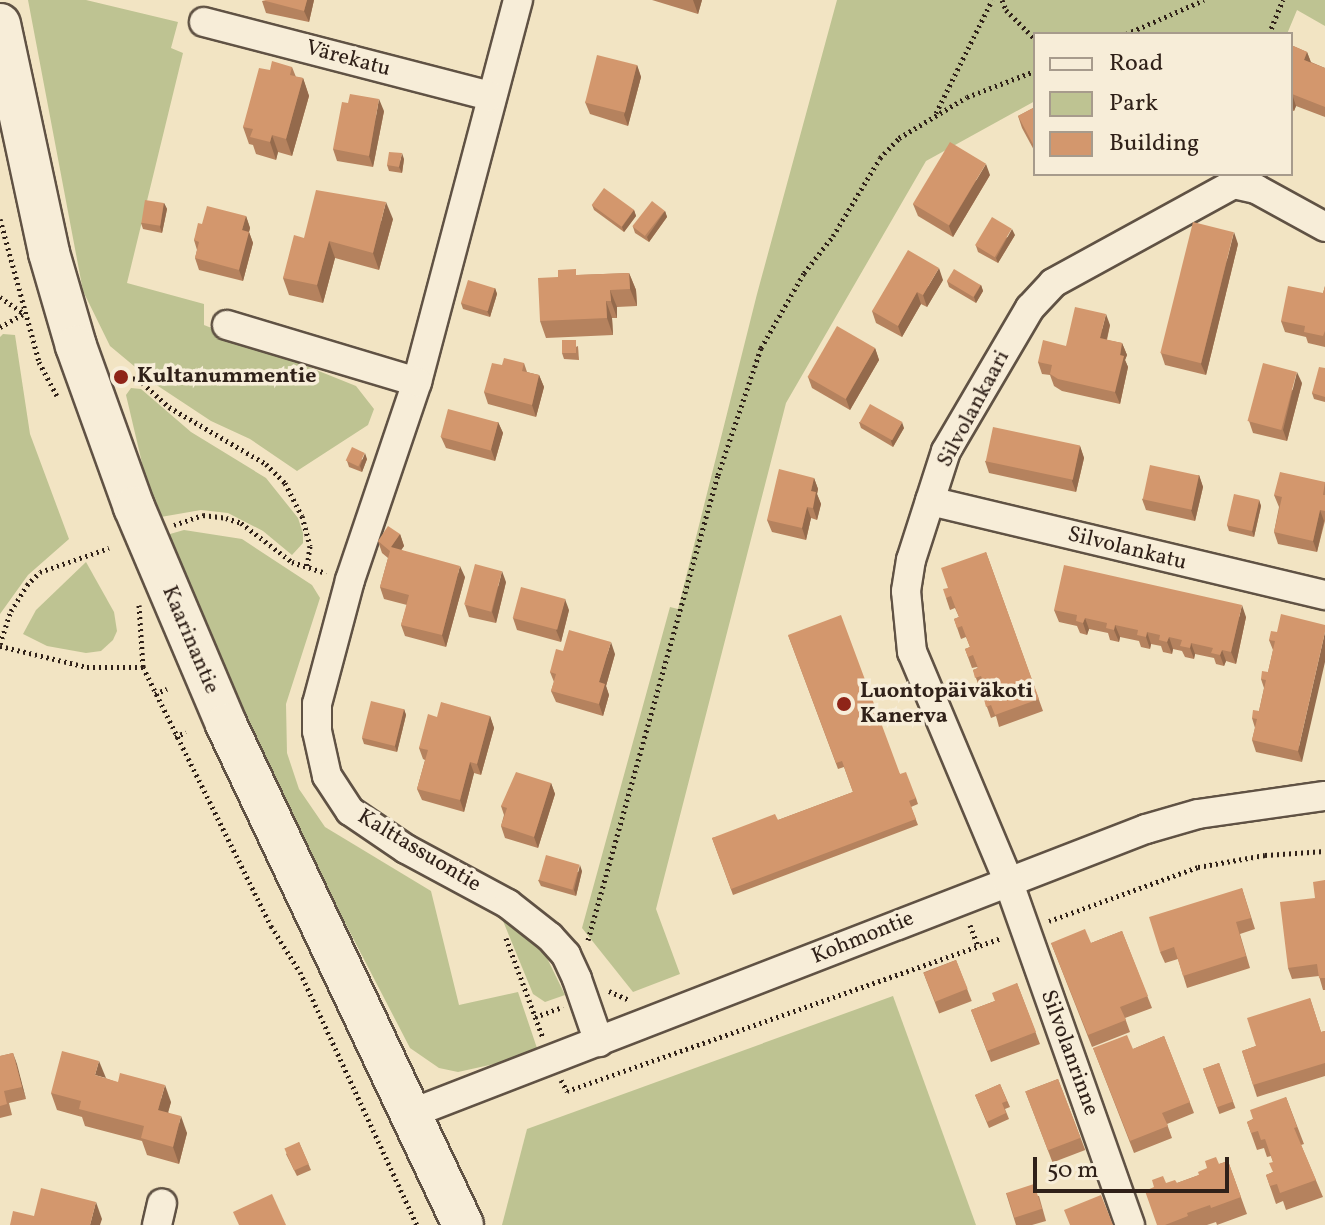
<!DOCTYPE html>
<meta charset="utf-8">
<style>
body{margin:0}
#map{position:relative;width:1325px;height:1225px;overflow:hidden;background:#f2e4c3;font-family:Vollkorn,serif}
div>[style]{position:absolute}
.green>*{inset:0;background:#bec392}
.path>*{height:5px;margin-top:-2.5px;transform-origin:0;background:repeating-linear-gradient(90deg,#302119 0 2px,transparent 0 6px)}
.roads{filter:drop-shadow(2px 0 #605244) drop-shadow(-2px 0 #605244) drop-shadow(0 2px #605244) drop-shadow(0 -2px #605244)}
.minor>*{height:28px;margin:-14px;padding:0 14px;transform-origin:14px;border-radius:14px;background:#f7edd8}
.secondary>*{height:40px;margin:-20px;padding:0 20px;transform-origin:20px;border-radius:20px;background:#f7edd8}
.wall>*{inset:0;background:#b5825e;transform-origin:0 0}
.shaded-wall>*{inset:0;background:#946a4c}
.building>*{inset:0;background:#d3976d;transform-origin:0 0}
.dots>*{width:22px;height:22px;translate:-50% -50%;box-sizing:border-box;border:4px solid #f7edd8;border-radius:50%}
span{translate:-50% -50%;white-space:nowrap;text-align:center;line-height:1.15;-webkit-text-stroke:7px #f7edd8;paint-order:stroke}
.street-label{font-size:22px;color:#302119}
.poi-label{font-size:22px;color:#302119;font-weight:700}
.left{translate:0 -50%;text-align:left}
.legend{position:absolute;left:1033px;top:32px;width:260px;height:144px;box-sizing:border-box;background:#f7edd8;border:2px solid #a79b8c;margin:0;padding:10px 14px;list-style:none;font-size:24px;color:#302119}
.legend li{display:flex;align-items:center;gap:16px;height:40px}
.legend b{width:40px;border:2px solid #a79b8c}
.scale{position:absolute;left:1033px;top:1157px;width:196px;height:36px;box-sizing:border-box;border:4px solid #302119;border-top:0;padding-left:10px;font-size:24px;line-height:28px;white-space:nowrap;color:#302119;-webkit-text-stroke:6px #f7edd8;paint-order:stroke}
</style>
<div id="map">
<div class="green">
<div style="clip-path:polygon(28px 0,86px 0,178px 22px,171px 48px,183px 53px,127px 283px,204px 304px,204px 325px,356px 386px,374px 409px,368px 425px,297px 471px,250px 439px,211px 421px,158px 386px,110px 346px,83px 291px)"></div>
<div style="clip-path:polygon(837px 0,1325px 0,1325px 26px,1297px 10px,1287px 34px,1035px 34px,1035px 101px,926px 161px,786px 403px,656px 909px,680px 974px,633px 992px,582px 928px,670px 607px,678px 609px,757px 294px)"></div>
<div style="clip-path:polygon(3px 334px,15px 335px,30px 434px,69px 539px,28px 575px,0 614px,0 337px)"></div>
<div style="clip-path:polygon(131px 388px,141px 389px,191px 432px,266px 478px,298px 518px,303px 533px,303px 543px,292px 555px,263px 531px,228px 513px,201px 510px,155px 518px,126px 395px)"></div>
<div style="clip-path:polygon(184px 530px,242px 539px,312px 585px,320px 598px,286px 704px,287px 753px,299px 789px,325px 827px,431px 891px,459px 1005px,518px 992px,539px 1054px,458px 1072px,439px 1068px,410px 1048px,299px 834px,163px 536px)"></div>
<div style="clip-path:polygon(86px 562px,114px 612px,117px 631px,113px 640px,101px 651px,86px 653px,47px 646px,23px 634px,36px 610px)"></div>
<div style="clip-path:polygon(501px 916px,525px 932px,547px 958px,565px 995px,545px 1002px,533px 994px)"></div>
<div style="clip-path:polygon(893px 996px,976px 1225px,502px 1225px,527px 1129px)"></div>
</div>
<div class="path">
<div style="left:1002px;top:0;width:11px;rotate:68deg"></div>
<div style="left:1006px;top:10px;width:41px;rotate:45deg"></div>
<div style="left:1126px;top:34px;width:85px;rotate:-23.6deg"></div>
<div style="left:1269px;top:34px;width:37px;rotate:-68deg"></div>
<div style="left:936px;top:113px;width:126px;rotate:-63.6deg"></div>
<div style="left:0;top:219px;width:148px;rotate:74.7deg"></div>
<div style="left:39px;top:362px;width:38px;rotate:62deg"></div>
<div style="left:0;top:297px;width:28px;rotate:35deg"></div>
<div style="left:0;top:327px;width:26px;rotate:-29deg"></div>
<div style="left:121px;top:377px;width:17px;rotate:7deg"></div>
<div style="left:138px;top:379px;width:42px;rotate:42.1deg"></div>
<div style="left:169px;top:407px;width:113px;rotate:30.4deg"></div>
<div style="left:266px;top:464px;width:27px;rotate:45deg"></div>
<div style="left:285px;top:483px;width:37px;rotate:63deg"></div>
<div style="left:302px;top:516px;width:31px;rotate:75deg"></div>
<div style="left:310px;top:546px;width:21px;rotate:98deg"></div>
<div style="left:174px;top:525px;width:31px;rotate:-19deg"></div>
<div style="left:203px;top:515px;width:23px;rotate:7deg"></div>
<div style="left:226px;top:518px;width:16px;rotate:18deg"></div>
<div style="left:241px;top:523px;width:64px;rotate:37.4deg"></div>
<div style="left:292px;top:562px;width:36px;rotate:18deg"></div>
<div style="left:139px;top:605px;width:62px;rotate:86.3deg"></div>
<div style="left:143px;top:667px;width:289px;rotate:63.7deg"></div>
<div style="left:271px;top:926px;width:54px;rotate:57.8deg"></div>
<div style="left:300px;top:972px;width:279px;rotate:65.2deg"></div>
<div style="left:0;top:644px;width:35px;rotate:-72deg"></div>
<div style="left:11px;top:611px;width:31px;rotate:-58deg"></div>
<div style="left:27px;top:585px;width:18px;rotate:-45deg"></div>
<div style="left:40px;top:572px;width:73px;rotate:-19.2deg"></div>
<div style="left:0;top:646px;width:89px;rotate:13.6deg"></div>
<div style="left:87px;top:667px;width:56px"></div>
<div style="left:155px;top:694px;width:13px;rotate:-23deg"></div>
<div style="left:175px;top:737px;width:12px;rotate:-24deg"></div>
<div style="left:1049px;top:921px;width:158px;rotate:-19.9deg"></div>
<div style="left:1198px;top:867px;width:68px;rotate:-10.2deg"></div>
<div style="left:1265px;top:855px;width:60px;rotate:-3.8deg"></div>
<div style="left:970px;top:925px;width:22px;rotate:69deg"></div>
<div style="left:506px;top:938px;width:107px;rotate:69.7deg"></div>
<div style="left:588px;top:940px;width:483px;rotate:-74.4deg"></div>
<div style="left:718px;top:475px;width:134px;rotate:-71.3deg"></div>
<div style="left:761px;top:348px;width:86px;rotate:-60.2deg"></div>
<div style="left:804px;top:273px;width:47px;rotate:-51.9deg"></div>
<div style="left:833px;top:236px;width:91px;rotate:-58.9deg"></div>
<div style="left:880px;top:158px;width:28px;rotate:-46deg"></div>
<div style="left:899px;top:138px;width:79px;rotate:-31.1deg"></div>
<div style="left:967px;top:97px;width:73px;rotate:-20.9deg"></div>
<div style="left:609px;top:991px;width:22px;rotate:24deg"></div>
<div style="left:535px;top:1017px;width:30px;rotate:-20deg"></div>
<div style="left:561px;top:1080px;width:13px;rotate:61deg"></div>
<div style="left:567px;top:1091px;width:461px;rotate:-19.4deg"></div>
</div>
<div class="roads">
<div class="minor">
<div style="left:518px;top:0;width:395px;rotate:104.8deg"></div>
<div style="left:417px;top:382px;width:209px;rotate:108.7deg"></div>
<div style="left:350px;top:580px;width:128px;rotate:104.9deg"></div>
<div style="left:317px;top:704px;width:27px;rotate:90deg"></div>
<div style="left:317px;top:731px;width:46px;rotate:77.5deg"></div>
<div style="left:327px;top:776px;width:42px;rotate:56.7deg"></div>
<div style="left:350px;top:811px;width:68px;rotate:34.2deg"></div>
<div style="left:406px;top:849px;width:116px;rotate:28.3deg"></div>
<div style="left:508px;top:904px;width:53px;rotate:38.2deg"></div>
<div style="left:550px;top:937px;width:24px;rotate:48deg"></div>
<div style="left:566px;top:955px;width:26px;rotate:65deg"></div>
<div style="left:577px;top:979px;width:67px;rotate:70.8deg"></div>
<div style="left:204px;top:22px;width:296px;rotate:14.5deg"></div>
<div style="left:227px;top:325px;width:198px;rotate:16.7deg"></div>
<div style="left:930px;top:501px;width:406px;rotate:13.4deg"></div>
<div style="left:410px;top:1114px;width:789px;rotate:-21.17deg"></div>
<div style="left:1146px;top:829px;width:54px;rotate:-16.1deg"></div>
<div style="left:1198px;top:814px;width:128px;rotate:-8.1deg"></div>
<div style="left:157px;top:1225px;width:22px;rotate:-77deg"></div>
<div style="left:1130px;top:1225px;width:366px;rotate:-109.5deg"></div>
<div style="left:1008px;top:880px;width:247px;rotate:-112.8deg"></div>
<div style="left:912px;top:652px;width:61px;rotate:-95.6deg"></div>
<div style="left:906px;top:591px;width:31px;rotate:-81deg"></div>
<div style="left:911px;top:560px;width:114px;rotate:-72.2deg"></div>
<div style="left:946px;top:451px;width:166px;rotate:-59.6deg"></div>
<div style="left:1030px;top:308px;width:34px;rotate:-47deg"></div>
<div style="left:1053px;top:283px;width:206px;rotate:-28.7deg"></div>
<div style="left:1234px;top:184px;width:23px;rotate:13deg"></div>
<div style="left:1256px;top:189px;width:79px;rotate:28.8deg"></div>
</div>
<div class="secondary">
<div style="left:0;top:24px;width:234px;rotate:77.9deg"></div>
<div style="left:49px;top:253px;width:97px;rotate:73.8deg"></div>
<div style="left:76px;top:346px;width:171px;rotate:70.2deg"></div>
<div style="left:134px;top:507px;width:236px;rotate:67deg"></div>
<div style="left:226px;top:724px;width:554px;rotate:64.68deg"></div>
</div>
</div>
<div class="wall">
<div style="clip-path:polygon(314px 0,309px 22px,266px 13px,262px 1px)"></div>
<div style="clip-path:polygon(652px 0,702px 0,698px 14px)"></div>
<div style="clip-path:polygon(1291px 45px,1307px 52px,1311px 62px,1325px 68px,1325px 117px,1296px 106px,1294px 111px,1291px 110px)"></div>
<div style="clip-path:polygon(637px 65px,641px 77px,628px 126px,590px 114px,585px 102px)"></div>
<div style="clip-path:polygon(292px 67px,296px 77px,303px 78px,309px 96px,292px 156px,278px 152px,276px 160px,256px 154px,253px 145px,249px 144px,243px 127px,270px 70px)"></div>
<div style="clip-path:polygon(1035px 107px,1035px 152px,1022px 128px,1018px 116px)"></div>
<div style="clip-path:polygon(384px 111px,373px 167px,337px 161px,333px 149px)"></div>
<div style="clip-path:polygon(404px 159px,402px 173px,389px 171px,387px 165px)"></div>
<div style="clip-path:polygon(990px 175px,953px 237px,918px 216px,913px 204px)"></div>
<div style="clip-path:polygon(164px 203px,167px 209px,162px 233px,143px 229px,141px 223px)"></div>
<div style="clip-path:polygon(592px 205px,634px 210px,636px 216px,624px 232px,594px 210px)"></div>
<div style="clip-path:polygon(665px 211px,667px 217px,649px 242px,635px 233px,633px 227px)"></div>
<div style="clip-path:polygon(246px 216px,250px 228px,249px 232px,253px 243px,243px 281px,199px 270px,195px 258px,197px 250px,194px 240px,202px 224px)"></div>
<div style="clip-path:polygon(393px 219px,379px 270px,335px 258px,323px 303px,289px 295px,283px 278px,304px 238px)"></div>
<div style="clip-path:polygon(1015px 235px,998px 263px,978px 252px,976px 246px)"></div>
<div style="clip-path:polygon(1238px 244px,1206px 375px,1165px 365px,1161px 353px)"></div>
<div style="clip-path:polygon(629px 273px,636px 290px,637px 306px,617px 307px,617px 318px,612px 318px,613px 335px,546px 338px,540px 321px,578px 275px)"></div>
<div style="clip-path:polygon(943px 280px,927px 307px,921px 304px,902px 337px,876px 323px,872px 311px)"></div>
<div style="clip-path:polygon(947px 281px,981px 285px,983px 291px,976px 303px,949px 287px)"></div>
<div style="clip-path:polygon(1325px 286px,1325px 347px,1308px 343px,1306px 337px,1285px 332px,1281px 321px,1323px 293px)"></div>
<div style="clip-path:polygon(495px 288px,497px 294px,490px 317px,463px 309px,461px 303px)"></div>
<div style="clip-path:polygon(1110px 325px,1107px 340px,1122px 343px,1127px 355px,1125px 360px,1128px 367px,1120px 404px,1062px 391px,1054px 386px,1050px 375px,1042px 374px,1038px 362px,1066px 346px)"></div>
<div style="clip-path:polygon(578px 346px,579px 360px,564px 359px,562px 353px)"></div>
<div style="clip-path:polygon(875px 348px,879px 360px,850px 410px,812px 388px,808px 377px)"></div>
<div style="clip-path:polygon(524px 363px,527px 372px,539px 375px,544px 387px,536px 417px,488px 404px,484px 392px,502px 365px)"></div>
<div style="clip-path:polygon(1325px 368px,1325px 402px,1314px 399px,1312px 393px)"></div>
<div style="clip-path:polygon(1302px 383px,1287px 441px,1253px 433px,1249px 421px)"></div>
<div style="clip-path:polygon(498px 422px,503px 433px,495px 461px,446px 448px,441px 437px)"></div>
<div style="clip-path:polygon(859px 422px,904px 428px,893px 447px,861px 428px)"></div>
<div style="clip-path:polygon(1080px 446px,1084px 458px,1076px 492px,989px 473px,985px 461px)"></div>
<div style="clip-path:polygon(367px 459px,362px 472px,349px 467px,347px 461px)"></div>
<div style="clip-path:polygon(1199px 475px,1203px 487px,1195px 521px,1146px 510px,1142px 499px)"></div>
<div style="clip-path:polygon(814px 478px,818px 489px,817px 494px,821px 504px,817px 520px,811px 518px,806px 540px,772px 532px,767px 520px)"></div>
<div style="clip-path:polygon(1325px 482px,1325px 521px,1317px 552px,1278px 544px,1274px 532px,1279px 507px,1274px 495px)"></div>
<div style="clip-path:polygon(1259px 500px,1261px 506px,1254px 537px,1229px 531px,1227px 525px)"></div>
<div style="clip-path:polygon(400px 534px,404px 546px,401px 550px,465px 577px,446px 647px,405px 636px,401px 625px,407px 605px,384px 599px,380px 587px,388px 558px,382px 553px,378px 541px)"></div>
<div style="clip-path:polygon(986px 552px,1043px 711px,999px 727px,996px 716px,991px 718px,984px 699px,988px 698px,985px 687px,980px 689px,973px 670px,978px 668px,977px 667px,972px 668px,965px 649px,970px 647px,966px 637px,961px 639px,954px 619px,959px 617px,955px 608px,950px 610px,946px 598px,948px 588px)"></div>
<div style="clip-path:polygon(506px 582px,496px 623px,469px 617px,465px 605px)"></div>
<div style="clip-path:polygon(569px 610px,561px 642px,517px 630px,513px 618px)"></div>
<div style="clip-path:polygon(1054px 610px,1246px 617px,1236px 664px,1226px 661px,1224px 666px,1216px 664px,1214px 658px,1195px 654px,1194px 659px,1185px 657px,1182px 651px,1173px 649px,1172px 654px,1163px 652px,1161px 646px,1151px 644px,1150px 649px,1141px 647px,1139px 641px,1120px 637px,1119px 642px,1110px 640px,1108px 633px,1089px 629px,1087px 635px,1080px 633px,1077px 626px,1059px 622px)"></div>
<div style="clip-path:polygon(1277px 632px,1302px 762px,1256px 752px,1252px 740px,1255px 728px,1252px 718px,1259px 711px,1264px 688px,1261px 679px,1268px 672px,1273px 650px,1269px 640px)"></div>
<div style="clip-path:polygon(788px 635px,900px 774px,916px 798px,918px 804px,911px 807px,918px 825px,733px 895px,712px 838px,778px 820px,853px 792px,844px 767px,838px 769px)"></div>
<div style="clip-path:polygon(563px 651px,615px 654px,606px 686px,609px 695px,603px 716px,556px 702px,551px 691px,554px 682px,550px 672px)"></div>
<div style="clip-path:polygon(404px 709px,406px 715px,397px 752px,364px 744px,362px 738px)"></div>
<div style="clip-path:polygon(490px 716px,494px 728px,481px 775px,474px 773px,464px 812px,422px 800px,417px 789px,425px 760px,423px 759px,419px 748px,437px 717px)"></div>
<div style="clip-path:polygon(551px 783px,555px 794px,538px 848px,505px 838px,501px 826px,504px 815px,501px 806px)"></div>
<div style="clip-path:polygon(582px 871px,576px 896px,541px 886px,538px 880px)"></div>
<div style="clip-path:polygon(1325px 880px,1325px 990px,1323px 990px,1319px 976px,1292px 979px,1288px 968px)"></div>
<div style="clip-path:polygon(1242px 888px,1255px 929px,1240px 934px,1250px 968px,1187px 988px,1178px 959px,1165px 963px,1160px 952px)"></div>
<div style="clip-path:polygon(1122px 931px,1152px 1008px,1125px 1018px,1130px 1032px,1092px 1047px,1051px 943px,1091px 943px)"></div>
<div style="left:956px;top:960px;width:44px;height:35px;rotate:69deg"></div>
<div style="clip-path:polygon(1017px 983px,1040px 1044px,991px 1062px,971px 1010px,995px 1001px)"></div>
<div style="clip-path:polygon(1310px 998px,1321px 1032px,1325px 1031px,1325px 1076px,1257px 1097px,1242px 1051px,1256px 1046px)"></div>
<div style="clip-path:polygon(1164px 1036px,1194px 1113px,1167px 1124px,1172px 1138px,1134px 1153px,1093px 1048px,1133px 1049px)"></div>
<div style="clip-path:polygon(13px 1053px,26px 1099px,9px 1103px,12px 1115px,0 1118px,0 1056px)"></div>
<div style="left:1219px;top:1063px;width:48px;height:17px;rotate:70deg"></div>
<div style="clip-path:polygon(105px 1078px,171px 1102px,168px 1112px,187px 1133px,179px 1164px,147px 1155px,142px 1141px,85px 1126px,82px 1117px,57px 1110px,51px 1093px)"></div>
<div style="left:1058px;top:1079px;width:76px;height:35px;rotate:69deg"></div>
<div style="clip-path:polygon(1000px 1084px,1010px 1107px,1005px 1109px,1009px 1119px,989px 1128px,975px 1095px)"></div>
<div style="clip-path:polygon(1286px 1097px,1304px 1144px,1301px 1145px,1323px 1197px,1286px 1210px,1283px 1201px,1276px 1204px,1266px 1175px,1273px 1172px,1273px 1162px,1271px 1156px,1267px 1157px,1264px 1148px,1257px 1150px,1247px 1122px,1253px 1119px)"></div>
<div style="clip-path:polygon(299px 1142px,311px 1170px,297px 1176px,286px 1154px)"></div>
<div style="clip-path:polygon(1228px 1161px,1247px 1214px,1217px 1225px,1216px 1222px,1207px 1225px,1157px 1225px,1177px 1183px,1199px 1175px,1219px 1164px)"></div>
<div style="clip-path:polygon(1006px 1193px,1039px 1196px,1046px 1221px,1032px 1225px,1016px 1225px)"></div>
</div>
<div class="shaded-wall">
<div style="clip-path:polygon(307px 0,314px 0,309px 22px,304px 11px)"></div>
<div style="clip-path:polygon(693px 0,702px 0,698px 14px)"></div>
<div style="clip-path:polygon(1307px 52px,1311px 63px,1304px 60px)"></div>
<div style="clip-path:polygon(637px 65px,641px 77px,628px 126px,624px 115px)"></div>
<div style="clip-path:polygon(303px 78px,309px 96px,292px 156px,286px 139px)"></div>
<div style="clip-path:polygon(1292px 94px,1296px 106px,1294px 111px,1291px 103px)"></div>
<div style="clip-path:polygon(379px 99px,384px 111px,373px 167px,369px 156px)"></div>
<div style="clip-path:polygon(272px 135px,278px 152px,276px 160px,270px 142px)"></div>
<div style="clip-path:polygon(402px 153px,404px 159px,402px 173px,399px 167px)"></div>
<div style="clip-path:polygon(986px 164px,990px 175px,953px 237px,949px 226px)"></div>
<div style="clip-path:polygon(386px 202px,393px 219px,379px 270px,373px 253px)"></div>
<div style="clip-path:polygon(164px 203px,167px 209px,162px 233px,160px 227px)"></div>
<div style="clip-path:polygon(634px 210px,636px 216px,624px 232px,622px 227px)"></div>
<div style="clip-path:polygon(665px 211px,667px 217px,649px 242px,647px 237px)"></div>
<div style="clip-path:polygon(246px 216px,250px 228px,249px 232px,253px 243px,243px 281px,239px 270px,242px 230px)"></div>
<div style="clip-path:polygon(1012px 229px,1015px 235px,998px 263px,996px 258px)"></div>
<div style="clip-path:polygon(1234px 232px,1238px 244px,1206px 375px,1201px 364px)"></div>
<div style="clip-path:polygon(329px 241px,335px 258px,323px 303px,317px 285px)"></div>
<div style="clip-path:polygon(939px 268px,943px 280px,927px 307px,923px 295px)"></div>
<div style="clip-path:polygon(629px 273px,636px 290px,637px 306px,630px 289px)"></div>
<div style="clip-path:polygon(981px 285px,983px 291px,976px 303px,974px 297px)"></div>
<div style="clip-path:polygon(495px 288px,497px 294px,490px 317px,487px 311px)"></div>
<div style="clip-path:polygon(610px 290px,617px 307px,617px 318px,611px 301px)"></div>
<div style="clip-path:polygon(917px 292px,921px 304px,902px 337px,898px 326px)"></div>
<div style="clip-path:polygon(606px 301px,612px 318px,613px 335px,607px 318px)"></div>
<div style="clip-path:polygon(1106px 314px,1110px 325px,1104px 350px,1100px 338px)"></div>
<div style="clip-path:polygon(1122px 343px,1127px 355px,1125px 360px,1128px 367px,1120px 404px,1115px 392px)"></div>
<div style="clip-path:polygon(875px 348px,879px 360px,850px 410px,846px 399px)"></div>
<div style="clip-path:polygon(1297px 372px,1302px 383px,1287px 441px,1283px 430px)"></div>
<div style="clip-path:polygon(539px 375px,544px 387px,536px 417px,532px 405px)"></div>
<div style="clip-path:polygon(498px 422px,503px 433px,495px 461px,491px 449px)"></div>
<div style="clip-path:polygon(902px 422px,904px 428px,893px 447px,891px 441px)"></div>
<div style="clip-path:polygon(1080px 446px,1084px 458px,1076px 492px,1072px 481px)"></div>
<div style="clip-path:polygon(365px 453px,367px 459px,362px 472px,360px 466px)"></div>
<div style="clip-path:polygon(1199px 475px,1203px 487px,1195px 521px,1191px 510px)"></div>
<div style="clip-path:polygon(814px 478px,818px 489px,817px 494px,821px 504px,817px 520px,813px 508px,811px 491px)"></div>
<div style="clip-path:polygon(1259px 500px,1261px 506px,1254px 537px,1252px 531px)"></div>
<div style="clip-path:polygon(807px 507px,811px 518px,806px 540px,802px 528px)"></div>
<div style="clip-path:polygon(1320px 510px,1324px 521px,1317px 552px,1313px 541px)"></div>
<div style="clip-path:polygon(400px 534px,404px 546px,395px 559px,391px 547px)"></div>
<div style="clip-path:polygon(460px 566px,465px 577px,446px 647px,442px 635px)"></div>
<div style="clip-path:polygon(502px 571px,506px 582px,496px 623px,492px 612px)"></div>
<div style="clip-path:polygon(565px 599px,569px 610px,561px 642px,556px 630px)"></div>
<div style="clip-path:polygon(1242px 605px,1246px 617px,1236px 664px,1231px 652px)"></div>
<div style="clip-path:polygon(1085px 618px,1089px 629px,1087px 635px,1083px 623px)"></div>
<div style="clip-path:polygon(1115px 625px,1120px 637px,1119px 642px,1114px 630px)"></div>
<div style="clip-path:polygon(1147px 632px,1151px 644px,1150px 649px,1146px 637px)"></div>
<div style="clip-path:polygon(1325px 632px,1325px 662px,1302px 762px,1298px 751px)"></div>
<div style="clip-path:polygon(1169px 637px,1173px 649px,1172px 654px,1167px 642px)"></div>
<div style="clip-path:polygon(611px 642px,615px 654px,606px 686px,609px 695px,603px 716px,599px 704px,599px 682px)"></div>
<div style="clip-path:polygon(1191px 643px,1195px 654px,1194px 659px,1190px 648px)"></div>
<div style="clip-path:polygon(1222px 650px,1226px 661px,1224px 666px,1220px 655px)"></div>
<div style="clip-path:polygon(404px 709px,406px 715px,397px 752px,395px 746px)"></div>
<div style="clip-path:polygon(490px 716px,494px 728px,481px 775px,477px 764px)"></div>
<div style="clip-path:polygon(470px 762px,474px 773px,464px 812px,460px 800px)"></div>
<div style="clip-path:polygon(551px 783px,555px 794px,538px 848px,534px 837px)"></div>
<div style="clip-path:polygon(580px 865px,582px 871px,576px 896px,574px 890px)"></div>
<div style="clip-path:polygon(13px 1053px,17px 1064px,26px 1099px,22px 1087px)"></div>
<div style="clip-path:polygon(99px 1061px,106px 1078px,95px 1075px)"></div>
<div style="clip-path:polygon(165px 1085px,171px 1102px,164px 1127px,158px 1110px)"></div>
<div style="clip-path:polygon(181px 1116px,187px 1133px,179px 1164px,173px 1147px)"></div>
<div style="clip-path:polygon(96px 1202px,102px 1219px,100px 1225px,90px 1225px)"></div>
</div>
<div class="building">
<div style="clip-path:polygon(262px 0,307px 0,304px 11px)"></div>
<div style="clip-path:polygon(1291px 45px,1307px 52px,1304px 60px,1325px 68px,1325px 107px,1292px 94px,1291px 96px)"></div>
<div style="left:597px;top:55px;width:41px;height:49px;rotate:14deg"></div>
<div style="clip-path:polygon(272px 61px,292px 67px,290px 75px,303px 78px,286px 139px,272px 135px,270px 142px,250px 137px,253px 129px,243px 127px,259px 68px,270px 70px)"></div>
<div style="clip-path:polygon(350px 94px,379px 99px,369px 156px,333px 149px,342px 102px,348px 103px)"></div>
<div style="clip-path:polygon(1035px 107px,1035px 148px,1018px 116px)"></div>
<div style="left:950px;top:142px;width:42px;height:72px;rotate:31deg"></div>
<div style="clip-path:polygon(389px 152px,402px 153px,399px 167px,387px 165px)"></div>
<div style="left:604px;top:188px;width:37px;height:21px;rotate:36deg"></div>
<div style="clip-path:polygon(316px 190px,386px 202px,373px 253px,329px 241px,317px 285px,283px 278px,294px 235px,304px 238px)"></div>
<div style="left:145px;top:200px;width:19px;height:23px;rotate:9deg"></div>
<div style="left:652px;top:201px;width:16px;height:32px;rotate:38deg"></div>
<div style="clip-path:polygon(207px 206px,246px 216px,242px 230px,249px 232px,239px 270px,195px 258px,199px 242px,194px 240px,198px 223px,202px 224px)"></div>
<div style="left:992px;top:217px;width:23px;height:33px;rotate:31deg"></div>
<div style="left:1193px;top:222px;width:42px;height:135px;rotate:14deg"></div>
<div style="clip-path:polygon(908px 250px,939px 268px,923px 295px,917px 292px,898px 326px,872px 311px)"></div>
<div style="clip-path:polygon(576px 269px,576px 275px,629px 273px,630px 289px,610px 290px,611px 301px,606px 301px,607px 318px,540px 321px,538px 278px,558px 277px,558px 270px)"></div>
<div style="left:954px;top:269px;width:31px;height:14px;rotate:31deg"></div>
<div style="left:468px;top:280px;width:28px;height:24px;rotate:17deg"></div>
<div style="clip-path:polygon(1288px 286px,1323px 293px,1325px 286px,1325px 331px,1323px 336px,1304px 332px,1305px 326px,1281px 321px)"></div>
<div style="clip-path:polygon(1075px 307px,1106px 314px,1100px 338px,1122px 343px,1120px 355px,1124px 356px,1115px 392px,1058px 379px,1050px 374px,1052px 365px,1038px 362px,1043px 340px,1066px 346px)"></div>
<div style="left:837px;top:326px;width:44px;height:59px;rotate:30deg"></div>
<div style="left:562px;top:340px;width:14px;height:13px"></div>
<div style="clip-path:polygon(504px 358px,524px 363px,522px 371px,539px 375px,532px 405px,484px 392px,492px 363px,502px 365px)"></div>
<div style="left:1263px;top:363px;width:35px;height:60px;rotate:15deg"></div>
<div style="clip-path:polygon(1319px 367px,1325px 368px,1325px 397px,1312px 393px)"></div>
<div style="left:870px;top:404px;width:37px;height:21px;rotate:29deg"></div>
<div style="left:448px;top:409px;width:52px;height:29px;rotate:15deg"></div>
<div style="left:993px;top:427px;width:89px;height:35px;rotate:12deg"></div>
<div style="left:352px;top:447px;width:14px;height:15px;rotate:25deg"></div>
<div style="left:1150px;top:465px;width:50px;height:35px;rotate:12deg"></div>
<div style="clip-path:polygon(779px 469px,814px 478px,811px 491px,816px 492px,813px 508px,807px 507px,802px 528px,767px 520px)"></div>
<div style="clip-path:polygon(1280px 472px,1325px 482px,1323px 495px,1325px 495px,1325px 511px,1320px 510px,1313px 541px,1274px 532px,1282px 497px,1274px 495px)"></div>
<div style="left:1234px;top:494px;width:26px;height:32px;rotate:13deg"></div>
<div style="clip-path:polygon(388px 526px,400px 534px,391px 547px,460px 566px,442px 635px,401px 625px,409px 595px,380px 587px,390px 551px,378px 541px)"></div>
<div style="clip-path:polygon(986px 552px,1039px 699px,995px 715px,991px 705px,986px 707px,984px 699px,988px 698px,981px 676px,975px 678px,973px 670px,978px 668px,973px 655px,968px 657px,965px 649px,970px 647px,962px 626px,957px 628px,954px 619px,959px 617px,951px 596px,946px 598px,943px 589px,948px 588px,941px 568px)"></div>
<div style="left:475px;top:564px;width:28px;height:42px;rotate:15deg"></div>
<div style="clip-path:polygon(1064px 565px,1242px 605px,1231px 652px,1222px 650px,1220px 655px,1211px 653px,1213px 648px,1191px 643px,1190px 648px,1180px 646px,1182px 640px,1169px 637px,1167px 642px,1159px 640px,1160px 635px,1147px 632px,1146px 637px,1137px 635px,1138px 630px,1115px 625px,1114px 630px,1106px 628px,1107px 623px,1085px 618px,1083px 623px,1076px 621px,1077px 615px,1054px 610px)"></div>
<div style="left:521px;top:587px;width:46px;height:32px;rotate:15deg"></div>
<div style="clip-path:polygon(1281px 614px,1325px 625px,1325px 632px,1298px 751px,1252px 740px,1257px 719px,1252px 718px,1253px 710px,1259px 711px,1266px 680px,1261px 679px,1262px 671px,1268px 672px,1275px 641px,1269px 640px,1271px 631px,1277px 632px)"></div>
<div style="clip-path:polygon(841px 615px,900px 774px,906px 772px,916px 798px,909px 801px,916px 819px,731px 889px,712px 838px,775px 814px,778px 820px,853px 792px,842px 761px,836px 763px,788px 635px)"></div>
<div style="clip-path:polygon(569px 630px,611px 642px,599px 682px,605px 684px,599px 704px,551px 691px,556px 674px,550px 672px,556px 649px,563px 651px)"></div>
<div style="left:371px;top:701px;width:34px;height:38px;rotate:14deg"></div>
<div style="clip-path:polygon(441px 702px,490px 716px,477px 764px,470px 762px,460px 800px,417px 789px,428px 750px,419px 748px,428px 714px,437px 717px)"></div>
<div style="clip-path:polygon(516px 772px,551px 783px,534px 837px,501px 826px,507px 808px,501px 806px)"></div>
<div style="left:546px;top:855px;width:35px;height:26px;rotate:16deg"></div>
<div style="clip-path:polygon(1325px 880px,1325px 978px,1319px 978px,1317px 964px,1288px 968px,1280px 902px,1315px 898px,1313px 882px)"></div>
<div style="clip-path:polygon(1242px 888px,1251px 918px,1236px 922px,1246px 956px,1183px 976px,1174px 947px,1160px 952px,1149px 917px)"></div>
<div style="clip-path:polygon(1085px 929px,1091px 943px,1122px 931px,1148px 996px,1120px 1007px,1126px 1020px,1088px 1035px,1051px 943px)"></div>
<div style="left:956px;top:960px;width:31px;height:35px;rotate:68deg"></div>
<div style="clip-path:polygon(1017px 983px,1036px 1032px,987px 1051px,971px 1010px,995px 1001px,992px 993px)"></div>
<div style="clip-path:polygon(1310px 998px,1321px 1032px,1325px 1031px,1325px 1063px,1253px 1085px,1242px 1051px,1256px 1046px,1247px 1018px)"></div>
<div style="clip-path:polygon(1127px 1035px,1133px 1049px,1164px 1036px,1190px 1102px,1162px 1113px,1168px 1126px,1130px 1141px,1093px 1048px)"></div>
<div style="clip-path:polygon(62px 1051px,99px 1061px,95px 1075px,118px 1082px,120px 1073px,165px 1085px,158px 1110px,181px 1116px,173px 1147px,141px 1138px,144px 1126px,79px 1109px,81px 1101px,51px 1093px)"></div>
<div style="clip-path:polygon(13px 1053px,22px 1087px,4px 1091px,7px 1104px,0 1106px,0 1056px)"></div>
<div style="left:1219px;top:1063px;width:41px;height:17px;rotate:70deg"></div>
<div style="left:1058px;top:1079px;width:63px;height:35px;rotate:69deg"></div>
<div style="clip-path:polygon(1000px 1084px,1007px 1101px,1002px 1103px,1006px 1113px,987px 1122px,975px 1095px)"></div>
<div style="clip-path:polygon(1286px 1097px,1297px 1127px,1294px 1128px,1316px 1180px,1280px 1193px,1277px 1184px,1270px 1186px,1266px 1175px,1273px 1172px,1269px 1163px,1273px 1162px,1265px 1139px,1261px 1140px,1258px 1131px,1251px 1133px,1247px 1122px,1253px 1119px,1250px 1110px)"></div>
<div style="left:299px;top:1142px;width:24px;height:16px;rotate:66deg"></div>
<div style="clip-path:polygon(1216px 1157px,1219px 1164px,1228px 1161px,1241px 1197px,1211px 1208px,1210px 1205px,1187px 1213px,1188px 1216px,1165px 1225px,1157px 1225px,1145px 1191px,1154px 1187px,1152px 1180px,1163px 1176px,1166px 1183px,1175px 1180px,1177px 1183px,1199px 1175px,1198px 1172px,1207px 1168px,1205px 1161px)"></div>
<div style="left:1034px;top:1184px;width:26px;height:29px;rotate:72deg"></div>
<div style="clip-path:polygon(41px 1188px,96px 1202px,90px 1225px,10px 1225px,13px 1211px,34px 1216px)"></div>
<div style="clip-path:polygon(272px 1194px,286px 1225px,239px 1225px,233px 1212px)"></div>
<div style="clip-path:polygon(1101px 1195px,1113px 1225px,1070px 1225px,1064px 1210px)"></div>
</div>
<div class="dots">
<div style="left:121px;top:377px;background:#8f2418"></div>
<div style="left:844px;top:704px;background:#8f2418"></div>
</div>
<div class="street-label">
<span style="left:348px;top:59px;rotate:15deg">Värekatu</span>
<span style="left:974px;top:409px;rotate:-62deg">Silvolankaari</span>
<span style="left:1127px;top:549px;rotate:14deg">Silvolankatu</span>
<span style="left:190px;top:640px;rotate:67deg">Kaarinantie</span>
<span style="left:419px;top:851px;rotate:31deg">Kalttassuontie</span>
<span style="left:863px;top:938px;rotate:-22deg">Kohmontie</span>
<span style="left:1069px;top:1053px;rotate:70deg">Silvolanrinne</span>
</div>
<div class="poi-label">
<span class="left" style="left:137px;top:377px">Kultanummentie</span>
<span class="left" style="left:860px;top:704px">Luontopäiväkoti<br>Kanerva</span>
</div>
<ul class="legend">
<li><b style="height:10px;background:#f7edd8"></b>Road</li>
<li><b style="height:22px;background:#bec392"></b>Park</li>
<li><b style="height:22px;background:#d3976d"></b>Building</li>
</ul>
<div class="scale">50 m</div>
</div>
